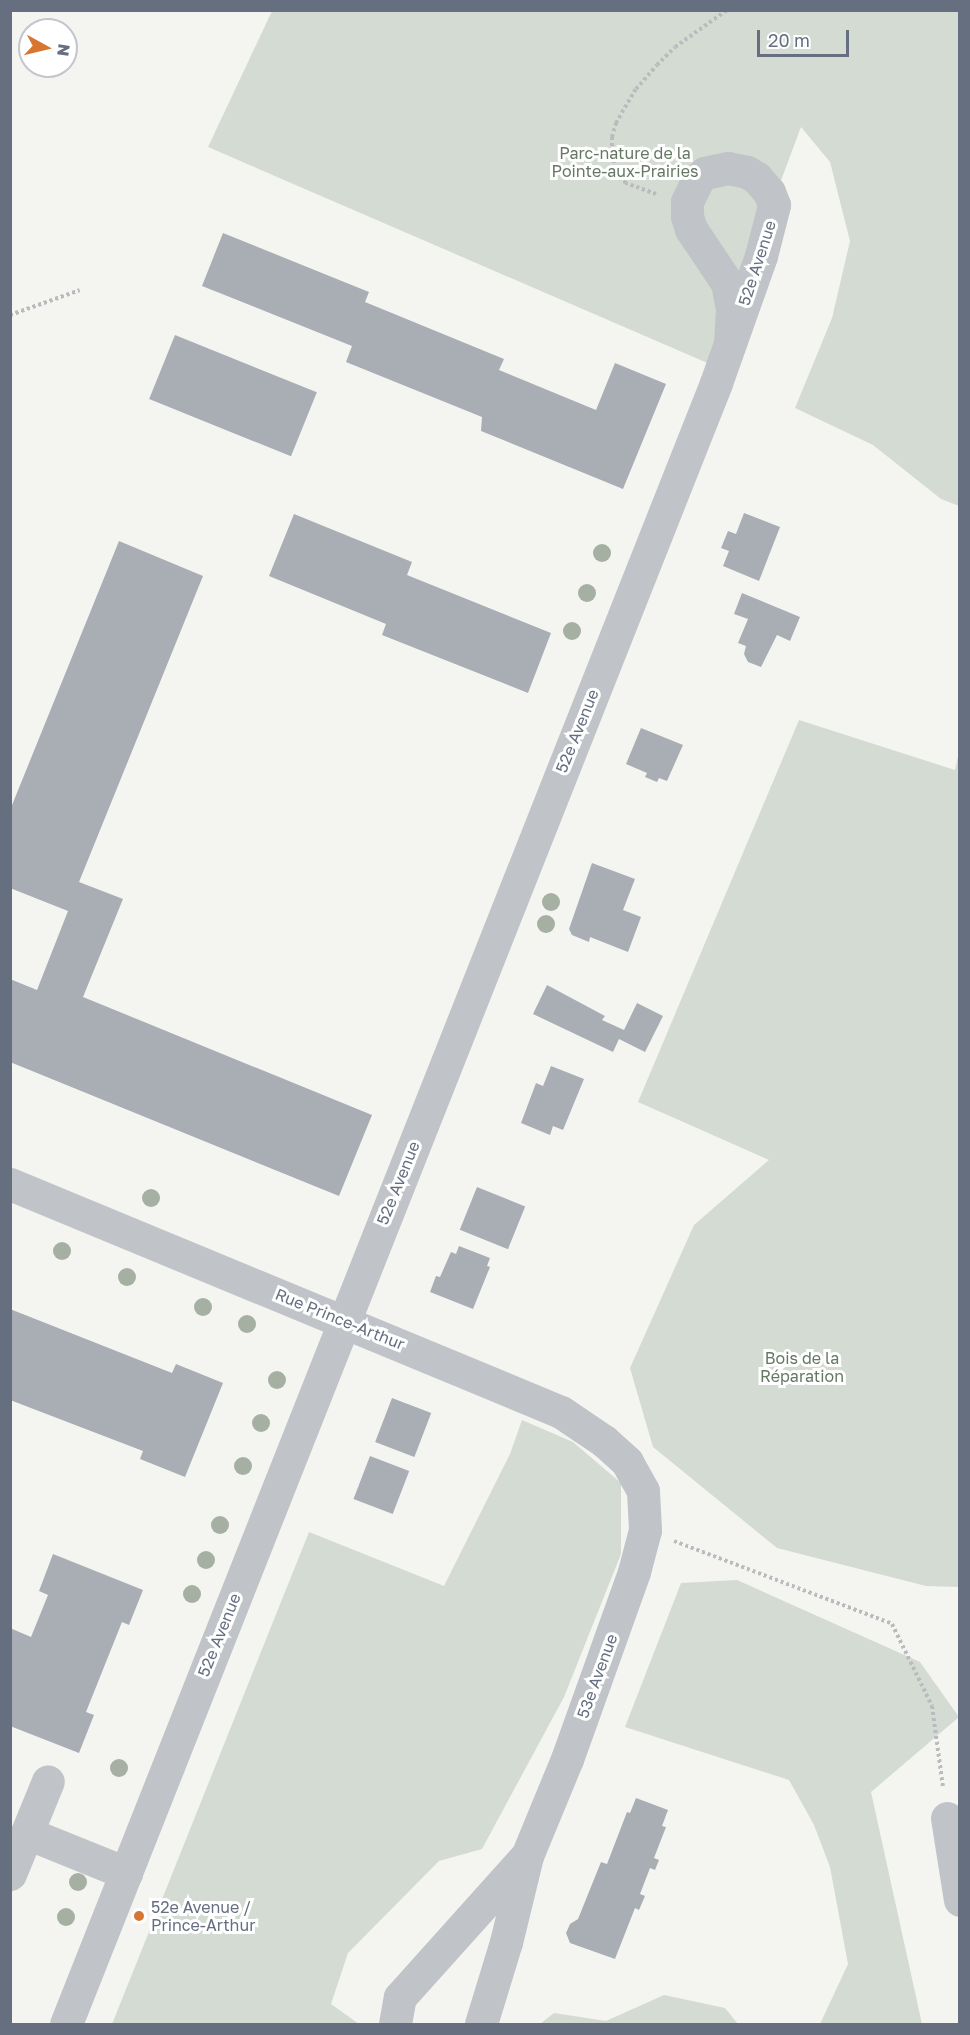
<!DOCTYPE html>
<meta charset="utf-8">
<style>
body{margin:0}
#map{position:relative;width:970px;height:2035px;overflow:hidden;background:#f4f5f1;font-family:"Golos Text",sans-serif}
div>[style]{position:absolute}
.green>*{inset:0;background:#d4dbd3}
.building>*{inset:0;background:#a9aeb5;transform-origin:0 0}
.path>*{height:4px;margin-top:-2px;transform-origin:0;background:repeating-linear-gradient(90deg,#babbbe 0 3px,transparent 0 6px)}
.minor>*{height:33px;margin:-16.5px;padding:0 16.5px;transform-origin:16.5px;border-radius:16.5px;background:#c0c3c7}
.trees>*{width:18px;height:18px;margin:-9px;border-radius:50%;background:#a5b0a3}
.dots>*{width:16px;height:16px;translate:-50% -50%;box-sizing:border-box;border:3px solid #fff;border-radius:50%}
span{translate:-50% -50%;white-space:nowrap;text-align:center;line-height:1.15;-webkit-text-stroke:6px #fff;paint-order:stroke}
.park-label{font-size:16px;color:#647864}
.street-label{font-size:16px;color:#666f80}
.poi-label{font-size:16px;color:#666f80}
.left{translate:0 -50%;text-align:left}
.frame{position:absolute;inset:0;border:12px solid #666f80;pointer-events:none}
.north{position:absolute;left:18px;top:18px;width:60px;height:60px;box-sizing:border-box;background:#fff;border:2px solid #c2c5cc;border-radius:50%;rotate:98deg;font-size:16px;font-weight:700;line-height:24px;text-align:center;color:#666f80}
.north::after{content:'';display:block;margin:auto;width:21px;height:27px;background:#d67630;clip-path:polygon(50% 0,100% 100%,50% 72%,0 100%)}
.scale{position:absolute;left:757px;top:30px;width:92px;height:27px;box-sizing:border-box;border:3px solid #666f80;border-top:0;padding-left:8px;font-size:18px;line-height:21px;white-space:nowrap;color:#666f80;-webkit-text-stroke:4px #fff;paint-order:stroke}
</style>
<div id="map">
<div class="green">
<div style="clip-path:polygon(272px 11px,959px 11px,959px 506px,941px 499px,873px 445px,795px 408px,832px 318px,850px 241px,830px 162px,801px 127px,712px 365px,208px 147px)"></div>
<div style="clip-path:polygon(799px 720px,955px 770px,959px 752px,959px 1587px,926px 1586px,777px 1548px,653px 1447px,630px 1368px,694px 1225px,769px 1160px,638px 1102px)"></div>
<div style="clip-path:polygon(522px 1420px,573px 1442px,621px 1483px,621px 1554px,564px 1697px,482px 1849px,439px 1861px,348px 1953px,331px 2004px,359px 2024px,112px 2024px,309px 1532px,444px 1586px,510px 1454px)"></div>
<div style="clip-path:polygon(737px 1580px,920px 1662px,959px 1717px,871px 1792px,922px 2024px,820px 2024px,848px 1964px,830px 1867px,814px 1825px,789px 1780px,625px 1727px,681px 1583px)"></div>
<div style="clip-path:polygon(664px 1995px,725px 2008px,738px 2024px,540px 2024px,554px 2013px,606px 2021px)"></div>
</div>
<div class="building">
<div style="clip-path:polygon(223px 233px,369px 292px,365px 302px,504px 359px,499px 370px,596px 410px,615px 363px,666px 384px,623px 489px,481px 431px,482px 417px,346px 362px,352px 346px,202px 286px)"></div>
<div style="left:175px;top:335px;width:153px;height:69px;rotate:22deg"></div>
<div style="clip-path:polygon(744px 513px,780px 527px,759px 581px,723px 566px,729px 551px,721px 548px,728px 531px,736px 534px)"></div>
<div style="clip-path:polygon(294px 514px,412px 562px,407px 575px,551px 633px,528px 693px,382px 635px,386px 624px,269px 576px)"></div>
<div style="clip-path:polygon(119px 541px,203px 576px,79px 882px,123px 899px,83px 997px,372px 1115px,339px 1196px,10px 1062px,10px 979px,37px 990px,68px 911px,10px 888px,10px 810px)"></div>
<div style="clip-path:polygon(742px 593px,800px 617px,790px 641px,777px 635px,761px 667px,748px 662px,744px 654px,746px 646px,738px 643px,748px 619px,734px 614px)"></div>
<div style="clip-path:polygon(641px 728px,683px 745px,667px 781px,659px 778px,657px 782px,645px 777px,647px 773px,626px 764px)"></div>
<div style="clip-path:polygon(592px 863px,635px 879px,623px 910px,641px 917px,628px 952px,590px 937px,589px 942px,572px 935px,569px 929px)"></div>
<div style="clip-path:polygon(547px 985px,605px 1016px,602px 1020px,624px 1030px,637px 1003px,663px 1016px,645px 1052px,619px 1039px,613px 1052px,533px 1014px)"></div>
<div style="clip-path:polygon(551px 1066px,584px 1079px,563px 1130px,553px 1126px,550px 1135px,521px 1123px,536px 1083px,543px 1086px)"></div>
<div style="left:477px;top:1187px;width:52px;height:46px;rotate:22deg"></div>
<div style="clip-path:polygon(459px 1246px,490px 1258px,487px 1266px,490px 1267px,473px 1309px,430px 1292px,436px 1276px,440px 1277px,451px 1252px,456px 1254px)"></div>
<div style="clip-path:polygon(10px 1309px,172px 1373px,176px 1364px,223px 1383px,185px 1477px,140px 1459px,143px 1451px,10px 1400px)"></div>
<div style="left:392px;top:1398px;width:42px;height:47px;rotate:21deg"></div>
<div style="left:370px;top:1456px;width:42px;height:46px;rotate:21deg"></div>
<div style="clip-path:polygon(53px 1554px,143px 1590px,129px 1625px,122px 1622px,86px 1712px,94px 1715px,79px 1753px,10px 1726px,10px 1628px,31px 1637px,48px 1595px,39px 1591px)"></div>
<div style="clip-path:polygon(636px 1798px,668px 1810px,662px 1826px,666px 1827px,654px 1858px,659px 1860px,655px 1870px,650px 1868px,640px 1894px,645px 1896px,639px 1910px,635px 1908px,615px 1959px,570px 1943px,566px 1933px,570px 1924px,578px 1919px,601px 1862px,607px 1864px,627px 1812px,630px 1813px)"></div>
</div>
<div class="path">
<div style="left:656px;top:194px;width:32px;rotate:-160deg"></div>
<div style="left:626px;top:183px;width:8px;rotate:-140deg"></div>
<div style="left:620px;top:178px;width:10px;rotate:-119deg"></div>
<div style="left:615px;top:169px;width:17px;rotate:-100deg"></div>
<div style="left:612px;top:152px;width:15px;rotate:-90deg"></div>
<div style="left:612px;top:137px;width:15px;rotate:-74deg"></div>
<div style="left:616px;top:123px;width:39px;rotate:-60deg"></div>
<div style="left:636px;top:89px;width:32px;rotate:-49deg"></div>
<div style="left:657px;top:65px;width:25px;rotate:-45deg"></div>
<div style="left:675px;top:47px;width:64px;rotate:-35.4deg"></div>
<div style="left:10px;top:315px;width:74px;rotate:-19.7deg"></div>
<div style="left:674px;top:1541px;width:233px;rotate:20.8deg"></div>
<div style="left:892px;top:1624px;width:91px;rotate:64deg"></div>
<div style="left:932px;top:1706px;width:82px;rotate:82.3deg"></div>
</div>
<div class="minor">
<div style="left:10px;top:1184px;width:596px;rotate:22.48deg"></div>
<div style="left:561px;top:1412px;width:52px;rotate:34deg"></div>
<div style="left:604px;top:1441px;width:31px;rotate:42deg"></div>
<div style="left:627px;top:1462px;width:33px;rotate:61deg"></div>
<div style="left:643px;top:1491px;width:39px;rotate:87deg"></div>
<div style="left:645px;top:1530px;width:43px;rotate:104.7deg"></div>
<div style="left:634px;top:1572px;width:199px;rotate:109.7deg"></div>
<div style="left:567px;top:1759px;width:105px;rotate:112.4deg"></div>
<div style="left:527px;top:1856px;width:89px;rotate:103.7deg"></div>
<div style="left:506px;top:1942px;width:86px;rotate:107deg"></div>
<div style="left:947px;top:1818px;width:83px;rotate:81deg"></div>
<div style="left:27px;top:1833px;width:107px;rotate:22deg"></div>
<div style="left:10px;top:1874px;width:100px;rotate:-67.8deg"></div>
<div style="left:66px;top:2024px;width:1765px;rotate:-68.39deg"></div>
<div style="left:716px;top:383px;width:135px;rotate:-70.5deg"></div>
<div style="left:761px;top:256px;width:53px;rotate:-75.7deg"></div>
<div style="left:774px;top:205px;width:14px;rotate:-111deg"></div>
<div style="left:769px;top:192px;width:18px;rotate:-131deg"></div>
<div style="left:757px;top:178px;width:12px;rotate:-149deg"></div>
<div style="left:747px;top:172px;width:19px;rotate:-168deg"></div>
<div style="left:728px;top:168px;width:24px;rotate:168deg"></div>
<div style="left:705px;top:173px;width:9px;rotate:139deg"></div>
<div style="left:698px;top:179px;width:25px;rotate:116deg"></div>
<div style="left:687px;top:202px;width:14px;rotate:90deg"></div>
<div style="left:687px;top:216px;width:14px;rotate:73deg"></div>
<div style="left:691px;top:229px;width:65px;rotate:56.3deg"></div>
<div style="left:727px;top:283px;width:25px;rotate:79deg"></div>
<div style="left:732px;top:308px;width:34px;rotate:93deg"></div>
<div style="left:395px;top:2024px;width:27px;rotate:-80deg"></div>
<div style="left:400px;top:1997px;width:186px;rotate:-48.1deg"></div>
</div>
<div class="trees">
<div style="left:602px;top:553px"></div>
<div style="left:587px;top:593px"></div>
<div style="left:572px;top:631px"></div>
<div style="left:551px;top:902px"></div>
<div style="left:546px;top:924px"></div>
<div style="left:151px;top:1198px"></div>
<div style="left:62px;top:1251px"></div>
<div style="left:127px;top:1277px"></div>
<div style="left:203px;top:1307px"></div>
<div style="left:247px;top:1324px"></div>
<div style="left:277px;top:1380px"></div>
<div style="left:261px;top:1423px"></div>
<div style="left:243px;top:1466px"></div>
<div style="left:220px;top:1525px"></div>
<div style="left:206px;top:1560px"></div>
<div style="left:192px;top:1594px"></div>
<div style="left:119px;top:1768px"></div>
<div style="left:78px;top:1882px"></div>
<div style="left:66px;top:1917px"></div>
</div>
<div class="dots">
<div style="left:139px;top:1916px;background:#d67630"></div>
</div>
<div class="park-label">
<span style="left:625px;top:162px">Parc-nature de la<br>Pointe-aux-Prairies</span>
<span style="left:802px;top:1367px">Bois de la<br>Réparation</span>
</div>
<div class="street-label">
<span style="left:757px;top:263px;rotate:-72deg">52e Avenue</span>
<span style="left:577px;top:731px;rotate:-68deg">52e Avenue</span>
<span style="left:398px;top:1183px;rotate:-68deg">52e Avenue</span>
<span style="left:340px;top:1319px;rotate:22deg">Rue Prince-Arthur</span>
<span style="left:219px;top:1635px;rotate:-68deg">52e Avenue</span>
<span style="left:597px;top:1676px;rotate:-70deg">53e Avenue</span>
</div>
<div class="poi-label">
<span class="left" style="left:151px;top:1916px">52e Avenue /<br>Prince-Arthur</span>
</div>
<div class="frame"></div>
<div class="north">N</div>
<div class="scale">20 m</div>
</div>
